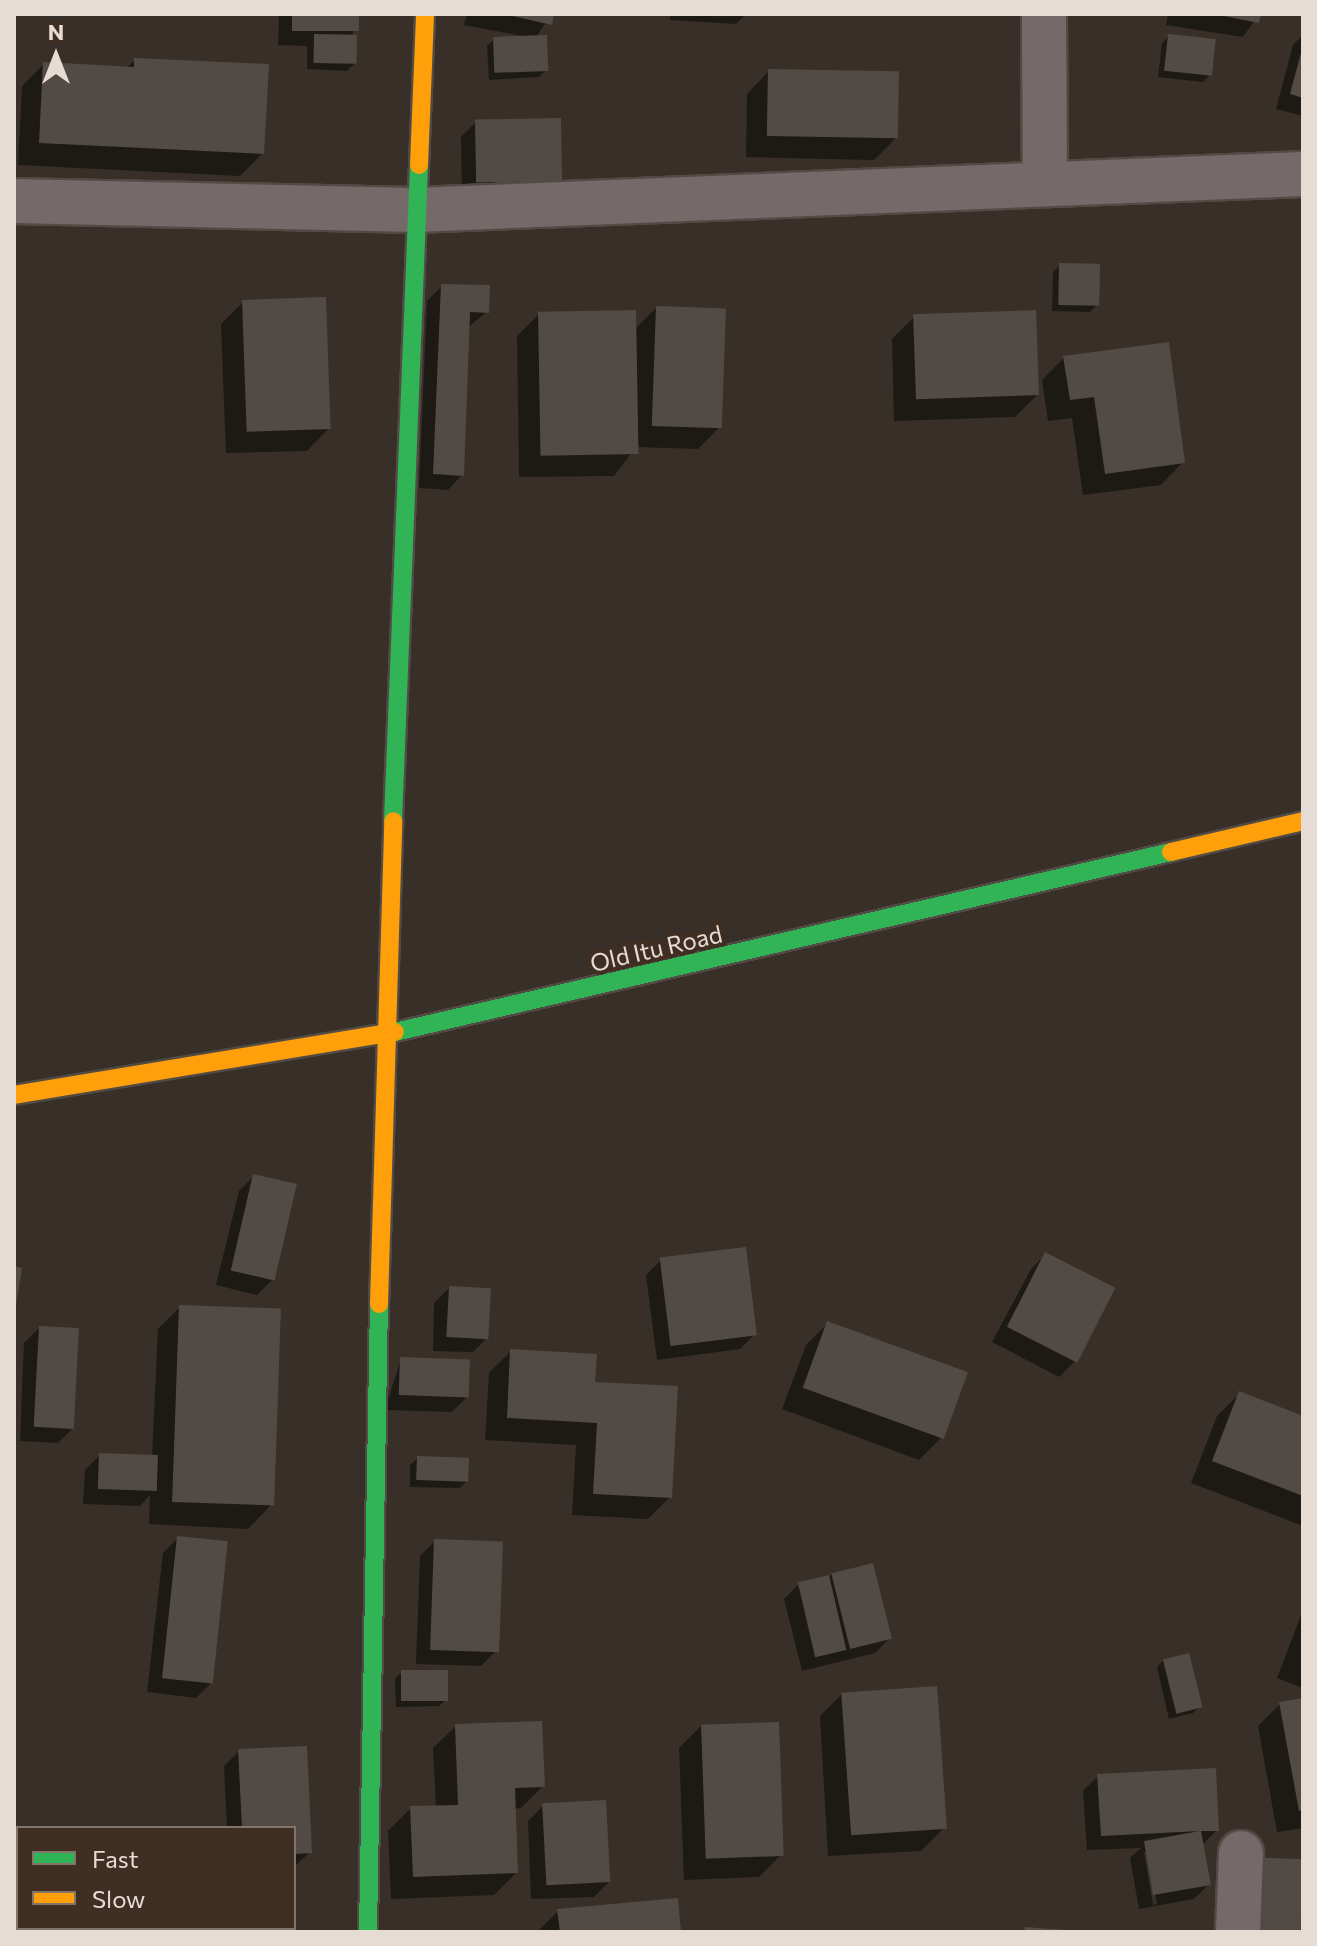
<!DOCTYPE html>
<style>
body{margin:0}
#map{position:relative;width:1317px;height:1946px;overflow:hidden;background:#382f28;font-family:Commissioner,sans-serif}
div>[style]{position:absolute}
.shadow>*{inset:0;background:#0007}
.building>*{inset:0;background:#524b45;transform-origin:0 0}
.roads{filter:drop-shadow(2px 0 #524b45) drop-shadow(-2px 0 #524b45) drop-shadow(0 2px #524b45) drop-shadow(0 -2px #524b45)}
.street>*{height:44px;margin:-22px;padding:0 22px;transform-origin:22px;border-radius:22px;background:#756a69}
.fast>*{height:18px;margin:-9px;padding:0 9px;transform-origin:9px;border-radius:9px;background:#30b455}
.slow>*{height:18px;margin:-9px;padding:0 9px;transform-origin:9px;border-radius:9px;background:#ff9f0a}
span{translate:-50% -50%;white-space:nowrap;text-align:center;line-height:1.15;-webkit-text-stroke:8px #3f2e21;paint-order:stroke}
.street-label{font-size:24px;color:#e7dcd4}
.frame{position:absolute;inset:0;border:16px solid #e7dcd4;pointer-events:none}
.legend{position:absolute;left:16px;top:1826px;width:280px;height:104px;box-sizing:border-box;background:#3f2e21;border:2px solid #827469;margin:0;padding:10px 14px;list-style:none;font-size:24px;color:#e7dcd4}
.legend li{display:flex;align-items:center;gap:16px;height:40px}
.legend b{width:40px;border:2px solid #827469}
.north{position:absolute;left:16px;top:16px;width:80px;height:80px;-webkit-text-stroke:6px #3f2e21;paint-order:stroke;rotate:0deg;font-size:22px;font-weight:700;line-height:32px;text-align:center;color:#e7dcd4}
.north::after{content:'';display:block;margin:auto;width:28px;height:36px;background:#e7dcd4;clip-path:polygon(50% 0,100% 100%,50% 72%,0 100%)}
</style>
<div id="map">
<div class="shadow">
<div style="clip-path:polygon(279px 14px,357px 14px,352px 37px,354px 64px,347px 71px,307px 69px,307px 46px,278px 45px)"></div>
<div style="clip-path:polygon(467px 14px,552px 14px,536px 37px,546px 70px,539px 77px,489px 80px,487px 46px,494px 39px,522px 36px,464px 25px)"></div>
<div style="clip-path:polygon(671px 14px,746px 14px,736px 24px,670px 20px)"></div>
<div style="clip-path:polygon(1168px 14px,1259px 14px,1243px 37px,1166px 25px)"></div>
<div style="clip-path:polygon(1303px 35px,1303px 116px,1276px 109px,1293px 45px)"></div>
<div style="clip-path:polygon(1169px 36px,1210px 75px,1203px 82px,1158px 77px,1162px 43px)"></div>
<div style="clip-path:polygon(135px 60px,262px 154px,240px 176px,18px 165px,22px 86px,44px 64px,126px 68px)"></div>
<div style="clip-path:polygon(769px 71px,896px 138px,874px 160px,746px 157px,747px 94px)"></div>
<div style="clip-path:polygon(476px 122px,560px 180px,545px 195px,462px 197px,461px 137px)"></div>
<div style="clip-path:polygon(1060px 265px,1097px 305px,1090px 312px,1052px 311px,1053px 272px)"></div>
<div style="clip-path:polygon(442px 286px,487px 312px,468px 327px,462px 475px,448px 490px,419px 488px,427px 301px)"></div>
<div style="clip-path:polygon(243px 302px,329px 428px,307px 451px,226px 453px,221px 324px)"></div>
<div style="clip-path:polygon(656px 308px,720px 427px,698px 449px,636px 447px,614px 476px,519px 477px,517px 336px,539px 314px,634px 330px)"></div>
<div style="clip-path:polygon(914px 317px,1037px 395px,1015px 417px,894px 421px,892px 339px)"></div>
<div style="clip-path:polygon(1064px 358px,1183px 462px,1161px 485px,1083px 495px,1072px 418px,1048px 421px,1042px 380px)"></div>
<div style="clip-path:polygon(254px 1176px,272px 1280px,257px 1295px,216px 1285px,239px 1191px)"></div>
<div style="clip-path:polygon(1046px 1254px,1074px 1362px,1059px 1377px,992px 1342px,1031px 1269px)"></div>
<div style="clip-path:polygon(661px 1260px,755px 1334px,740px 1349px,657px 1360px,646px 1275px)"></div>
<div style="clip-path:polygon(449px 1288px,488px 1337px,473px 1352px,433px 1351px,434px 1303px)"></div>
<div style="clip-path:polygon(180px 1307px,270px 1506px,248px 1529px,149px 1524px,150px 1495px,140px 1506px,83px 1504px,85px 1470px,100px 1455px,152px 1457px,158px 1329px)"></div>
<div style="clip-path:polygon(828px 1323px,941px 1438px,919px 1460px,782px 1409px,806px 1345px)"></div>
<div style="clip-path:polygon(39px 1328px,73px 1428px,58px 1443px,20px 1441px,24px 1343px)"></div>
<div style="clip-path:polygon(511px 1351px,592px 1384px,670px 1497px,648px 1519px,572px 1515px,576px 1445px,485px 1440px,489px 1373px)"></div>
<div style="clip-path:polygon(401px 1359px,467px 1397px,452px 1412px,385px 1410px)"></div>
<div style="clip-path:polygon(1239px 1394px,1303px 1418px,1303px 1526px,1191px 1483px,1217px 1416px)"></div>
<div style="clip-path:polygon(418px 1458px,467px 1481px,460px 1488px,410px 1487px,410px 1465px)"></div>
<div style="clip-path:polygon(178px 1538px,211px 1683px,196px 1698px,147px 1692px,163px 1553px)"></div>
<div style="clip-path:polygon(435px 1541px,496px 1651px,481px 1666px,416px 1664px,420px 1556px)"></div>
<div style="clip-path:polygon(832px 1575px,890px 1638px,875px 1653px,802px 1671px,784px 1599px,799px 1584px)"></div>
<div style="clip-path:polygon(1303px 1610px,1303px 1688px,1277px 1678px)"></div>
<div style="clip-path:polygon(1164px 1660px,1200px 1706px,1193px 1713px,1169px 1719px,1157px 1667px)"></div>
<div style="clip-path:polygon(402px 1672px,447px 1699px,439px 1706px,396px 1707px,395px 1679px)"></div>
<div style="clip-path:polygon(842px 1694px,944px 1828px,921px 1851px,828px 1856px,820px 1716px)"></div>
<div style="clip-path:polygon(1303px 1700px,1303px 1828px,1277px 1832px,1258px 1726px,1280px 1704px)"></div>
<div style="clip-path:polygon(456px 1726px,543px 1786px,521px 1808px,514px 1809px,516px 1873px,494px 1895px,391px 1899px,388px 1831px,411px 1808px,436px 1808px,433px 1748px)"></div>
<div style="clip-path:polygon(701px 1726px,781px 1855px,759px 1877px,684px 1880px,679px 1748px)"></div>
<div style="clip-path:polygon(305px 1748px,310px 1852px,294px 1867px,294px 1828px,227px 1828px,224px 1766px,239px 1751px)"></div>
<div style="clip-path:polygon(evenodd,1098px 1776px,1217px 1830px,1202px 1845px,1209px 1884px,1194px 1899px,1139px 1909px,1130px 1858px,1141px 1848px,1087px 1850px,1083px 1791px,1098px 1776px,1144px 1852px,1148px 1852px,1157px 1904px,1153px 1905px,1144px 1852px)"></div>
<div style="clip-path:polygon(543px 1806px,609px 1882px,594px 1897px,531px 1899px,528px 1821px)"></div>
<div style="clip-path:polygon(18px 1890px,18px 1928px,138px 1928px,14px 1932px)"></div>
<div style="clip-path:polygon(558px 1911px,679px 1932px,537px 1932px)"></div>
<div style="clip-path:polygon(195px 1928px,224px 1928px,225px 1930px,196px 1932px)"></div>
</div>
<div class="building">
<div style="left:292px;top:14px;width:67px;height:17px"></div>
<div style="clip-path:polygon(504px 14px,554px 14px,552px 25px)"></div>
<div style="clip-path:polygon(1214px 14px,1261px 14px,1259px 23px)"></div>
<div style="left:314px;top:34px;width:43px;height:29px;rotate:1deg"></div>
<div style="left:1168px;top:34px;width:48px;height:37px;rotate:6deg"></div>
<div style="left:547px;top:35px;width:36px;height:54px;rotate:88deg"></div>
<div style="clip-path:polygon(1302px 49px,1303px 49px,1303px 98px,1290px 94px)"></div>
<div style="clip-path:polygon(134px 58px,269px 64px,264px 154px,39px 143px,43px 62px,134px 67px)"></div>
<div style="left:768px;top:69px;width:131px;height:67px;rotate:1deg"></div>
<div style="left:561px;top:118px;width:63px;height:86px;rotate:89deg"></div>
<div style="left:1059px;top:263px;width:41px;height:42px;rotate:1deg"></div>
<div style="clip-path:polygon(441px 284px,490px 285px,489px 313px,470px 312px,464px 476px,433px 474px)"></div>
<div style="left:326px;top:297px;width:132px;height:84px;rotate:88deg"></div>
<div style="left:656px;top:306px;width:70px;height:120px;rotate:2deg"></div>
<div style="left:636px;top:310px;width:144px;height:98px;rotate:89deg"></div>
<div style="left:1036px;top:310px;width:85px;height:123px;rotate:88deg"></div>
<div style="clip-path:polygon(1169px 342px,1185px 463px,1105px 474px,1094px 397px,1070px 400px,1063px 356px)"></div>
<div style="left:253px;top:1174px;width:45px;height:99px;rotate:13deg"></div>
<div style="left:746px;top:1247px;width:89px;height:87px;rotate:83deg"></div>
<div style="left:1045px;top:1252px;width:79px;height:84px;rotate:27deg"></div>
<div style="clip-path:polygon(14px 1266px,22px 1268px,16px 1305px,14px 1305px)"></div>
<div style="left:449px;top:1286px;width:42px;height:51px;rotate:3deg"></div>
<div style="left:179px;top:1305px;width:102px;height:197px;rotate:2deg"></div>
<div style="left:827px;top:1321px;width:150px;height:71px;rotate:20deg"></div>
<div style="left:39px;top:1326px;width:40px;height:101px;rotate:3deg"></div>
<div style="clip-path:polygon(510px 1349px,597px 1354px,595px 1382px,678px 1386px,672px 1498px,593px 1494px,597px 1423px,507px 1418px)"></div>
<div style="left:400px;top:1357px;width:70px;height:38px;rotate:2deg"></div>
<div style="clip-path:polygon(1239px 1391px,1303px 1416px,1303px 1496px,1212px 1461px)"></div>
<div style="left:99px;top:1453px;width:59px;height:36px;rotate:2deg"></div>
<div style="left:417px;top:1456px;width:52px;height:24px;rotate:2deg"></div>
<div style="left:177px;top:1536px;width:51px;height:143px;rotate:6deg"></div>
<div style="left:434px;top:1539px;width:69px;height:111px;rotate:2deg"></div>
<div style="left:873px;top:1563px;width:78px;height:43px;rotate:76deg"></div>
<div style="left:829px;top:1575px;width:77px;height:32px;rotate:77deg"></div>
<div style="left:1189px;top:1653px;width:56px;height:27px;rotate:76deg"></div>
<div style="left:401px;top:1670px;width:47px;height:31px"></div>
<div style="left:937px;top:1686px;width:143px;height:96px;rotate:86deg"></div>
<div style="clip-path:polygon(1303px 1698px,1303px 1810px,1299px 1811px,1279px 1702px)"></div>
<div style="clip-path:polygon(542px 1721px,545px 1787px,515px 1788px,518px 1873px,413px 1877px,410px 1806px,458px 1805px,455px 1724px)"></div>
<div style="left:779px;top:1722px;width:134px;height:78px;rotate:88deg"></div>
<div style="clip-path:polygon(307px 1746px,312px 1853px,294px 1854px,294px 1828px,242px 1828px,238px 1749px)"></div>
<div style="clip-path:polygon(1216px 1768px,1219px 1831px,1201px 1831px,1211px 1885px,1153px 1895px,1144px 1841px,1200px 1831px,1101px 1836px,1097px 1774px)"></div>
<div style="left:606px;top:1800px;width:82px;height:64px;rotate:87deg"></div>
<div style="left:1241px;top:1857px;width:62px;height:75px;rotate:2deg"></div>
<div style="clip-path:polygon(678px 1898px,681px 1932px,560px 1932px,557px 1909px)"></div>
<div style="clip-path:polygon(1025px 1927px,1065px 1930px,1064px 1932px,1024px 1932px)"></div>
<div style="clip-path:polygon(41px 1928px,141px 1928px,138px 1932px)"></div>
</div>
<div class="roads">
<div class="street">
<div style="left:1044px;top:14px;width:170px;rotate:89.7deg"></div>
<div style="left:14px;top:201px;width:401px;rotate:1.3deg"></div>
<div style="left:415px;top:210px;width:889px;rotate:-2.32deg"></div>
<div style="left:1238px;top:1932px;width:79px;rotate:-87.8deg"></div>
</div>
<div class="fast">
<div style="left:393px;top:821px;width:657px;rotate:-87.73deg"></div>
<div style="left:395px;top:1032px;width:797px;rotate:-13.06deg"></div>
<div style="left:368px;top:1932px;width:628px;rotate:-89deg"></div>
</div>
<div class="slow">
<div style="left:419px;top:165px;width:151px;rotate:-87.7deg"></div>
<div style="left:1171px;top:852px;width:136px;rotate:-13.2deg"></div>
<div style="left:14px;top:1095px;width:386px;rotate:-9.4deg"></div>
<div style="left:379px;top:1304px;width:483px;rotate:-88.3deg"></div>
</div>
</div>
<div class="street-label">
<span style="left:656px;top:948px;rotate:-13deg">Old Itu Road</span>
</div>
<div class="frame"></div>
<ul class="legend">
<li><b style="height:10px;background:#30b455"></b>Fast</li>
<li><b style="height:10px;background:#ff9f0a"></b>Slow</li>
</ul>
<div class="north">N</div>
</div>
